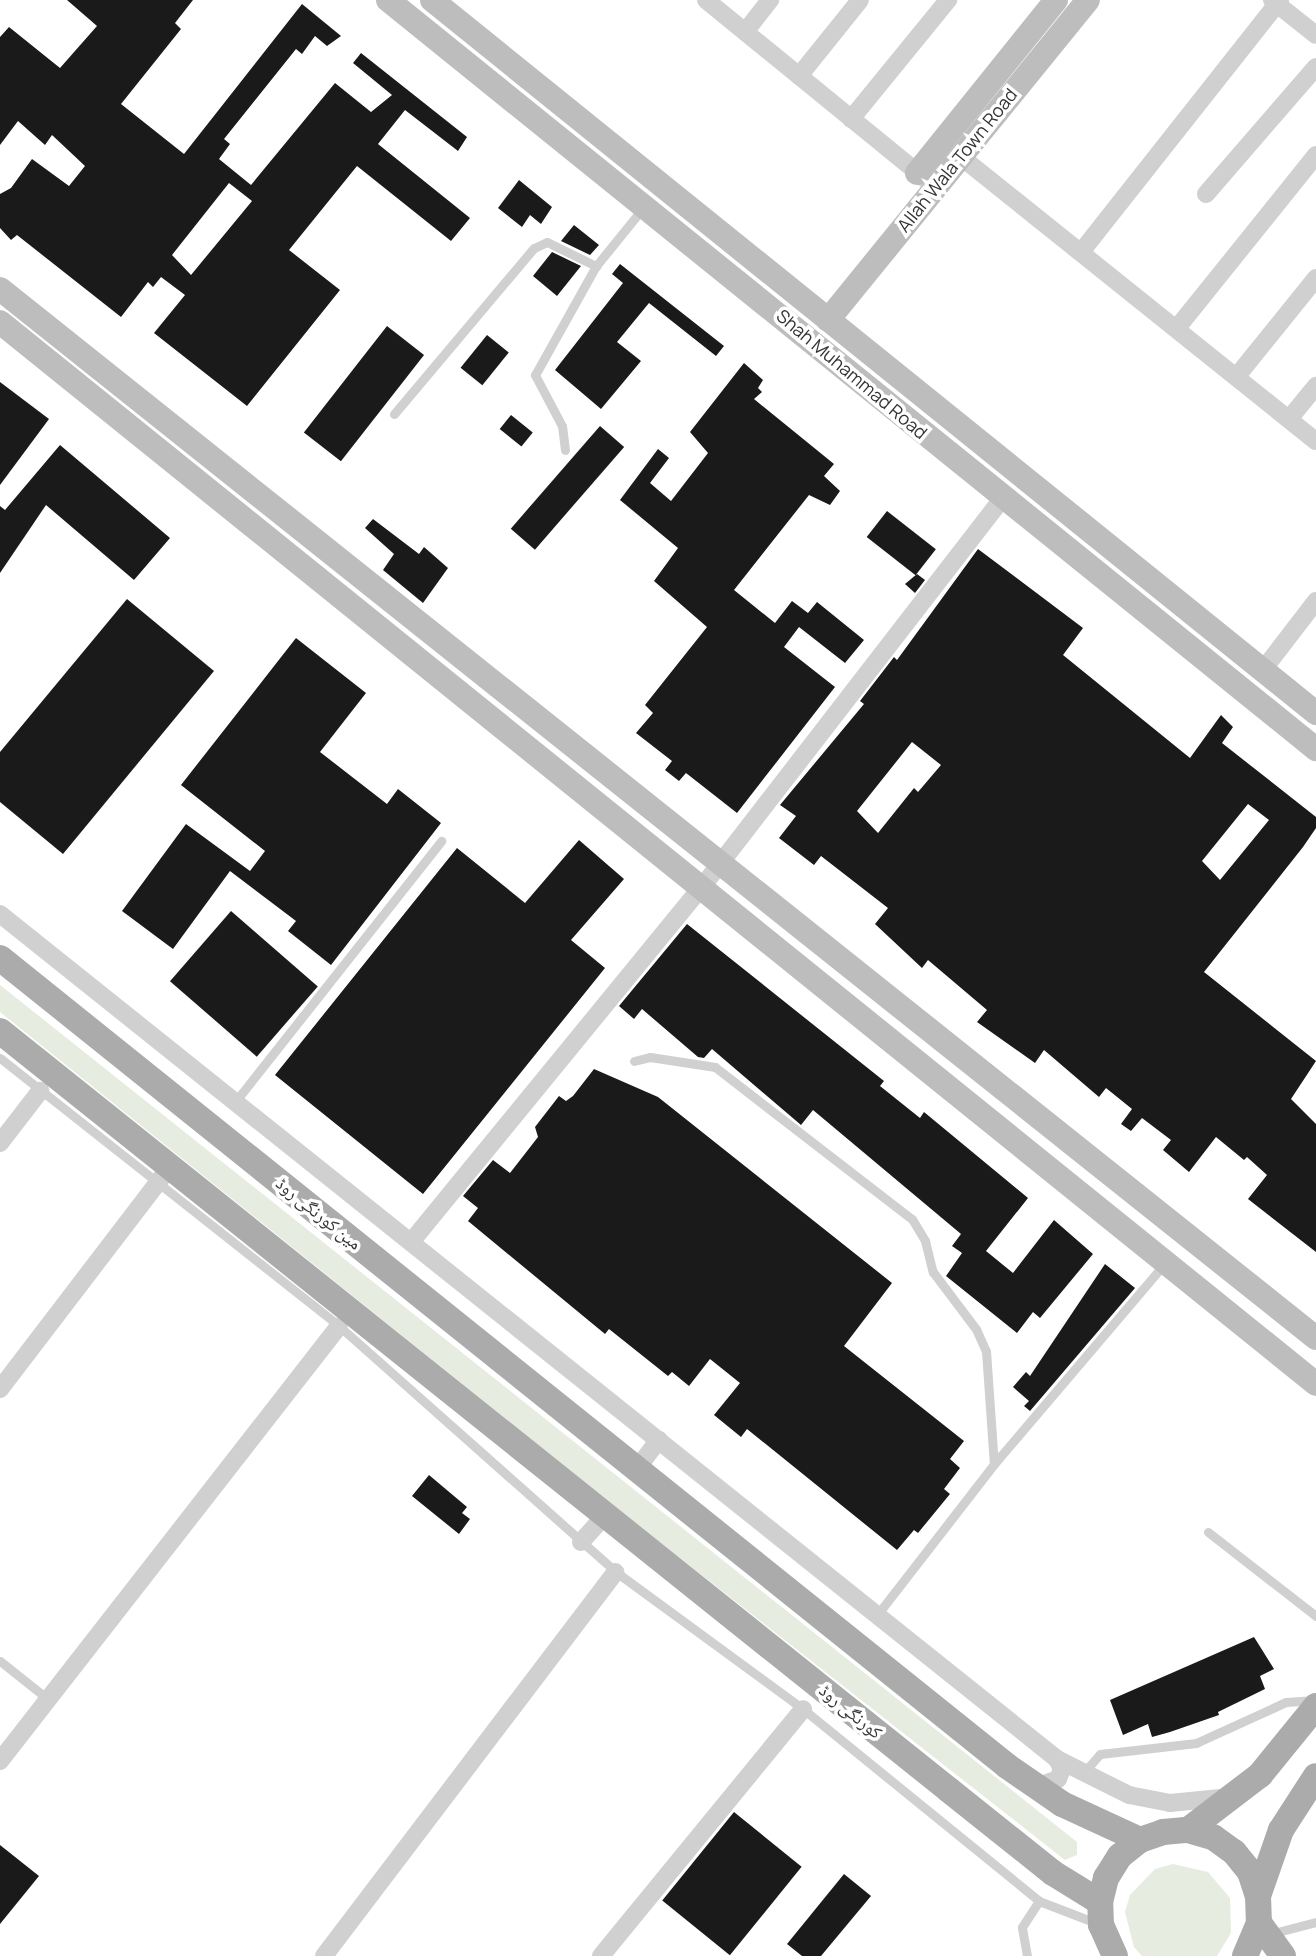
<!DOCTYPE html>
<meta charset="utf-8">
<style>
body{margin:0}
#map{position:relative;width:1316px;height:1956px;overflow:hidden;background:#fff;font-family:Manrope,"Noto Naskh Arabic",sans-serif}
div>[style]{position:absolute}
.green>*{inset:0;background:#e6ecdf}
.building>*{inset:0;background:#1a1a1a;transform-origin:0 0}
.lane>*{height:9px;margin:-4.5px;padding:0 4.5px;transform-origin:4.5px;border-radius:4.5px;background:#d0d0d0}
.street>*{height:18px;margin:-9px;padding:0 9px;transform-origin:9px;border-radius:9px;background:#d0d0d0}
.secondary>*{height:24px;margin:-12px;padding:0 12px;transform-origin:12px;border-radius:12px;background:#bdbdbd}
.primary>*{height:26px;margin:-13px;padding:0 13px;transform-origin:13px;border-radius:13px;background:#ababab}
span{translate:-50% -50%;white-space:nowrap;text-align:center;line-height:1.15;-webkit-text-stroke:7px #fff;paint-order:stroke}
.street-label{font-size:18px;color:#333}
</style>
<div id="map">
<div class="green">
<div style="clip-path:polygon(0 985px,1077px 1842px,1077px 1855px,1065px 1860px,619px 1510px,0 1012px)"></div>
<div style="clip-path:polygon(1173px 1864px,1208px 1872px,1230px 1898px,1231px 1933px,1217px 1956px,1142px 1956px,1134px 1947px,1125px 1912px,1130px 1895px,1155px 1869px)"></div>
</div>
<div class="building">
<div style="clip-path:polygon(evenodd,67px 0,193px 0,175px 23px,181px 29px,121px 104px,184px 154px,302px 4px,341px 36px,327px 46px,315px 36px,302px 54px,296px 49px,224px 139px,230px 144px,219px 159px,251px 185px,335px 83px,371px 112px,392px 95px,353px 63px,361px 53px,467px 137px,458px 151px,405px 110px,378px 144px,470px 218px,451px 241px,357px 166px,289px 250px,340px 290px,247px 406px,154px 333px,185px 295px,161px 277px,153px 287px,148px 282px,121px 317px,17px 235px,11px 240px,0 228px,0 194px,11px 188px,32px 159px,69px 186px,85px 166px,52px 135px,45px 145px,18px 121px,0 145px,0 37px,9px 27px,60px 68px,97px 26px,67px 0,229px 183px,252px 201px,191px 275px,172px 255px,229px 183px)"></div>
<div style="clip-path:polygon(519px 180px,552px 207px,541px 224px,530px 215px,522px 227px,498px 208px)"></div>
<div style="clip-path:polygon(574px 225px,599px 245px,590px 255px,561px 241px)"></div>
<div style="clip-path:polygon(552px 252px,581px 266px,557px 296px,533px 276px)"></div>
<div style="clip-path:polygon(620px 264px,724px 346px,716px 356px,649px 303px,617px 342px,641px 361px,601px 409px,555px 370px,623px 283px,612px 274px)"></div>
<div style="left:387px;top:326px;width:47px;height:135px;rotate:38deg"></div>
<div style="left:487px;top:335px;width:28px;height:42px;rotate:39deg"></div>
<div style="clip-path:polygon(744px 363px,763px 380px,758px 388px,762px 392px,754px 399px,834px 464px,824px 476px,840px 491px,830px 505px,809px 495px,734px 590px,775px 623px,792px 601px,808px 613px,817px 602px,864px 640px,845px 663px,799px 627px,784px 647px,835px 687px,737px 813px,686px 773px,679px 781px,665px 770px,672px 761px,636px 733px,653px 713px,645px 705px,707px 627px,654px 581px,678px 548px,620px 500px,658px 449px,669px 458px,650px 483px,671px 501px,708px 453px,690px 432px)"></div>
<div style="clip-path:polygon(0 382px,49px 419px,0 485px)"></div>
<div style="left:511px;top:415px;width:28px;height:18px;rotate:39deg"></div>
<div style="left:600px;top:426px;width:32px;height:136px;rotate:41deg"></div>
<div style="clip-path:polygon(60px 445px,170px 538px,134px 580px,46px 505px,0 573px,0 506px,5px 510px)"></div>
<div style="left:887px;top:511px;width:62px;height:33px;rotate:38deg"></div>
<div style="clip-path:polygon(373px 519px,419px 554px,424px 547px,448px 568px,423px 603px,383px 570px,394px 554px,365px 528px)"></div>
<div style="clip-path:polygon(evenodd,978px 549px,1083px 628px,1063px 655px,1190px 758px,1221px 715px,1233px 727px,1222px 743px,1316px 817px,1316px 828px,1303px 847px,1204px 972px,1316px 1061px,1291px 1099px,1316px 1124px,1316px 1252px,1248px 1199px,1267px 1175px,1247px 1157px,1244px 1160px,1216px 1137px,1189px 1172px,1163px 1150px,1171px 1140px,1142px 1118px,1131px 1131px,1121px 1124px,1132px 1109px,1106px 1088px,1099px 1097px,1044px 1050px,1035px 1063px,977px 1022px,987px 1010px,928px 960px,922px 968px,875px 924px,888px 908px,821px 856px,814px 865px,779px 838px,796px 816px,780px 805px,864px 704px,860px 701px,894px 657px,897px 660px,978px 549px,912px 742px,941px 765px,918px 792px,914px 788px,878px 833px,857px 811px,912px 742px,978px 549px,1248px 804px,1269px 820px,1220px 880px,1202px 861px,1248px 804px)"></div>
<div style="clip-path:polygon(917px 574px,925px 580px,915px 593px,905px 584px)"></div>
<div style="clip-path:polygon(127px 599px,214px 671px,63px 854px,0 802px,0 752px)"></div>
<div style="clip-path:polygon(296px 638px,366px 693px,320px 752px,387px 804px,398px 789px,441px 823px,331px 965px,288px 931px,296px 921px,230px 871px,173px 949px,122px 911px,186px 824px,250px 871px,265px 851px,181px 785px)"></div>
<div style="clip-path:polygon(579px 840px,624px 879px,571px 940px,605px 968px,423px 1194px,275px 1075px,457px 848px,525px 903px)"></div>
<div style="left:231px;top:911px;width:115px;height:93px;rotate:41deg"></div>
<div style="clip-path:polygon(687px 924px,884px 1081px,880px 1086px,920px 1118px,924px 1112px,1028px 1198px,986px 1251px,1013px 1273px,1054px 1220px,1093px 1254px,1040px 1318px,1033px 1312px,1017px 1333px,946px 1276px,962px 1253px,952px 1246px,961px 1234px,813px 1110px,801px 1125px,712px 1049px,704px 1058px,698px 1057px,642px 1009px,634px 1019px,619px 1006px)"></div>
<div style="clip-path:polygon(594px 1069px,658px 1097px,892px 1283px,844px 1346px,964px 1441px,950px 1459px,960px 1468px,944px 1489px,950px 1494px,918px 1533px,914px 1530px,897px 1550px,747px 1429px,741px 1437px,714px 1415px,740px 1383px,710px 1359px,689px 1386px,672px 1372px,668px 1376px,609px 1329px,605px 1334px,468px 1221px,478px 1208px,463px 1196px,493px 1160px,510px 1173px,538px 1137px,535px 1127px,559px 1096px,566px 1101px,573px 1096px)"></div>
<div style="clip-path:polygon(1105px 1264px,1135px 1288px,1030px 1411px,1024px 1406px,1029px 1401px,1013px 1387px,1026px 1372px,1030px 1376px)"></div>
<div style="clip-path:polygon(429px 1475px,467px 1507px,462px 1513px,470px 1519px,459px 1534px,412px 1496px)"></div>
<div style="clip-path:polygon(1254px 1637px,1274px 1669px,1260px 1676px,1265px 1689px,1218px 1712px,1219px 1715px,1170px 1732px,1152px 1737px,1148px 1724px,1123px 1735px,1110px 1700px)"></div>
<div style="left:734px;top:1812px;width:87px;height:114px;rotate:39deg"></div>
<div style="clip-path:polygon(0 1845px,39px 1876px,0 1924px)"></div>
<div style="clip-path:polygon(844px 1874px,871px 1896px,821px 1956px,802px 1956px,787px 1944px)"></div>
</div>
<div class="lane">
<div style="left:394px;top:414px;width:217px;rotate:-49.9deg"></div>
<div style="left:534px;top:248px;width:14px;rotate:-25deg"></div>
<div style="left:547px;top:242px;width:55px;rotate:26.1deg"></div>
<div style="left:596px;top:266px;width:75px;rotate:-51deg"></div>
<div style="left:565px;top:450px;width:24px;rotate:-97deg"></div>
<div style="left:562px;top:426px;width:58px;rotate:-117.9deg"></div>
<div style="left:535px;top:375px;width:125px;rotate:-60.8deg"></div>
<div style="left:0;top:1058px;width:432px;rotate:38.3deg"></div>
<div style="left:339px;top:1326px;width:370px;rotate:41.6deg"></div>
<div style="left:616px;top:1572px;width:232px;rotate:36.2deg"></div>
<div style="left:803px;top:1709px;width:304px;rotate:39.1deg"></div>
<div style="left:1039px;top:1901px;width:64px;rotate:21deg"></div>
<div style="left:634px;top:1061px;width:16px;rotate:-14deg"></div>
<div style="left:650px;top:1057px;width:66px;rotate:8.7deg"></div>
<div style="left:715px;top:1067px;width:249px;rotate:37.7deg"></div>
<div style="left:912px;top:1219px;width:26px;rotate:59deg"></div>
<div style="left:925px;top:1241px;width:32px;rotate:76deg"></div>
<div style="left:933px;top:1272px;width:71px;rotate:53deg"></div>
<div style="left:976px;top:1329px;width:24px;rotate:66deg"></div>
<div style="left:986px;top:1351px;width:113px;rotate:86deg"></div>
<div style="left:235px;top:1102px;width:333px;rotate:-51.7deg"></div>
<div style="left:1208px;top:1532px;width:137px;rotate:37.9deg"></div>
<div style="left:877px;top:1615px;width:191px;rotate:-52.2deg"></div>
<div style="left:994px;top:1464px;width:262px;rotate:-49.6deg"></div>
<div style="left:0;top:1661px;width:63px;rotate:38.5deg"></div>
<div style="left:1086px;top:1770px;width:21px;rotate:-49deg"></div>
<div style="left:1100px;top:1754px;width:97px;rotate:-6.5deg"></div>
<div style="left:1196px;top:1743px;width:99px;rotate:-24.5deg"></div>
<div style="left:1286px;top:1702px;width:29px;rotate:-4deg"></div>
<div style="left:1270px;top:1934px;width:48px;rotate:-14.6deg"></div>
<div style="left:1027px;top:1956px;width:29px;rotate:-100deg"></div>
<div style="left:1022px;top:1927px;width:31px;rotate:-57deg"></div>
</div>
<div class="street">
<div style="left:706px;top:0;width:285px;rotate:39.2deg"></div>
<div style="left:1272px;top:0;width:56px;rotate:38.5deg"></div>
<div style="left:745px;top:32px;width:41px;rotate:-52deg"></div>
<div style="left:799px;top:76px;width:97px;rotate:-51.2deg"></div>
<div style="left:851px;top:119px;width:154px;rotate:-50.8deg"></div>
<div style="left:960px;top:156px;width:456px;rotate:38.7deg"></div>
<div style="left:1206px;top:194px;width:168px;rotate:-49.1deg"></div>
<div style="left:1081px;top:252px;width:321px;rotate:-51.7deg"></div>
<div style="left:1177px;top:328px;width:222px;rotate:-51.2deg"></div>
<div style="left:1237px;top:376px;width:126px;rotate:-51.1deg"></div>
<div style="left:1289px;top:419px;width:43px;rotate:-50.7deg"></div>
<div style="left:1263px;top:670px;width:87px;rotate:-52.5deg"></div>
<div style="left:0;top:914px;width:1353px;rotate:38.64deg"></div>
<div style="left:1057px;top:1759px;width:80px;rotate:26.6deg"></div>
<div style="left:1129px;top:1795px;width:42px;rotate:11deg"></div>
<div style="left:1170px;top:1803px;width:61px;rotate:-5.6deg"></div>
<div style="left:0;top:1143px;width:66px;rotate:-52.4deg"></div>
<div style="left:411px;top:1242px;width:459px;rotate:-50.7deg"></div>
<div style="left:702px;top:887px;width:492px;rotate:-52.3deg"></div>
<div style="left:0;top:1389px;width:280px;rotate:-52.6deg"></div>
<div style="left:636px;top:1470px;width:38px;rotate:-53deg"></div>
<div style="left:581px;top:1542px;width:38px;rotate:-48deg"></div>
<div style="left:0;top:1761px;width:551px;rotate:-52.07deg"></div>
<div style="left:1035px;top:1787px;width:24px;rotate:-19deg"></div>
<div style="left:1058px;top:1779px;width:11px;rotate:-68deg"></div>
<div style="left:1062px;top:1769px;width:11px;rotate:-117deg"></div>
<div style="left:324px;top:1956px;width:482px;rotate:-52.8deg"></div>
<div style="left:601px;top:1956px;width:319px;rotate:-50.7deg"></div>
</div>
<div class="secondary">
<div style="left:388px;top:0;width:1193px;rotate:38.91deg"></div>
<div style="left:432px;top:0;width:1136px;rotate:38.89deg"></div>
<div style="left:917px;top:173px;width:222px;rotate:-51.2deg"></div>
<div style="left:0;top:289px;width:1683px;rotate:38.56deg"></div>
<div style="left:828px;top:320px;width:412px;rotate:-50.9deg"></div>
<div style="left:0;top:322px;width:1691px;rotate:38.9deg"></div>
</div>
<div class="primary">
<div style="left:0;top:958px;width:1291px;rotate:38.74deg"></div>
<div style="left:1007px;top:1766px;width:67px;rotate:34.6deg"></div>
<div style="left:1062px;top:1804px;width:86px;rotate:24.8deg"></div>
<div style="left:0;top:1031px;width:1215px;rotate:38.65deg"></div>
<div style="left:949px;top:1790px;width:133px;rotate:38.6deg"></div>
<div style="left:1053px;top:1873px;width:55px;rotate:31.7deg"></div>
<div style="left:1188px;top:1830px;width:91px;rotate:-37.4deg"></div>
<div style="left:1260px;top:1775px;width:89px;rotate:-50.9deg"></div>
<div style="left:1258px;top:1896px;width:70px;rotate:-70.8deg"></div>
<div style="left:1281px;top:1830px;width:64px;rotate:-57.1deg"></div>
<div style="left:1259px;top:1923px;width:41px;rotate:54deg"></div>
<div style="left:1115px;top:1956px;width:34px;rotate:-114deg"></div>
<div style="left:1101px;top:1925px;width:23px;rotate:-92deg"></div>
<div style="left:1100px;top:1902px;width:25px;rotate:-76deg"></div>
<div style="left:1106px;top:1878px;width:26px;rotate:-58deg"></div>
<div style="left:1120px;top:1856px;width:26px;rotate:-39deg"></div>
<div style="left:1140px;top:1840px;width:24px;rotate:-19deg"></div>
<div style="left:1163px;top:1832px;width:25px;rotate:-5deg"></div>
<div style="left:1188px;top:1830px;width:26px;rotate:16deg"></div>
<div style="left:1213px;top:1837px;width:26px;rotate:36deg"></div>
<div style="left:1234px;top:1852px;width:26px;rotate:51deg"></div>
<div style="left:1250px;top:1872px;width:25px;rotate:72deg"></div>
<div style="left:1258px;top:1896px;width:27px;rotate:88deg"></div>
<div style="left:1259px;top:1923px;width:36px;rotate:113deg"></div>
</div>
<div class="street-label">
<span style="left:957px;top:160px;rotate:-51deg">Allah Wala Town Road</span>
<span style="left:852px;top:374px;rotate:40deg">Shah Muhammad Road</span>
<span style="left:319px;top:1213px;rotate:39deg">مین کورنگی روڈ</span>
<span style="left:851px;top:1711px;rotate:39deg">کورنگی روڈ</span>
</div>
</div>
